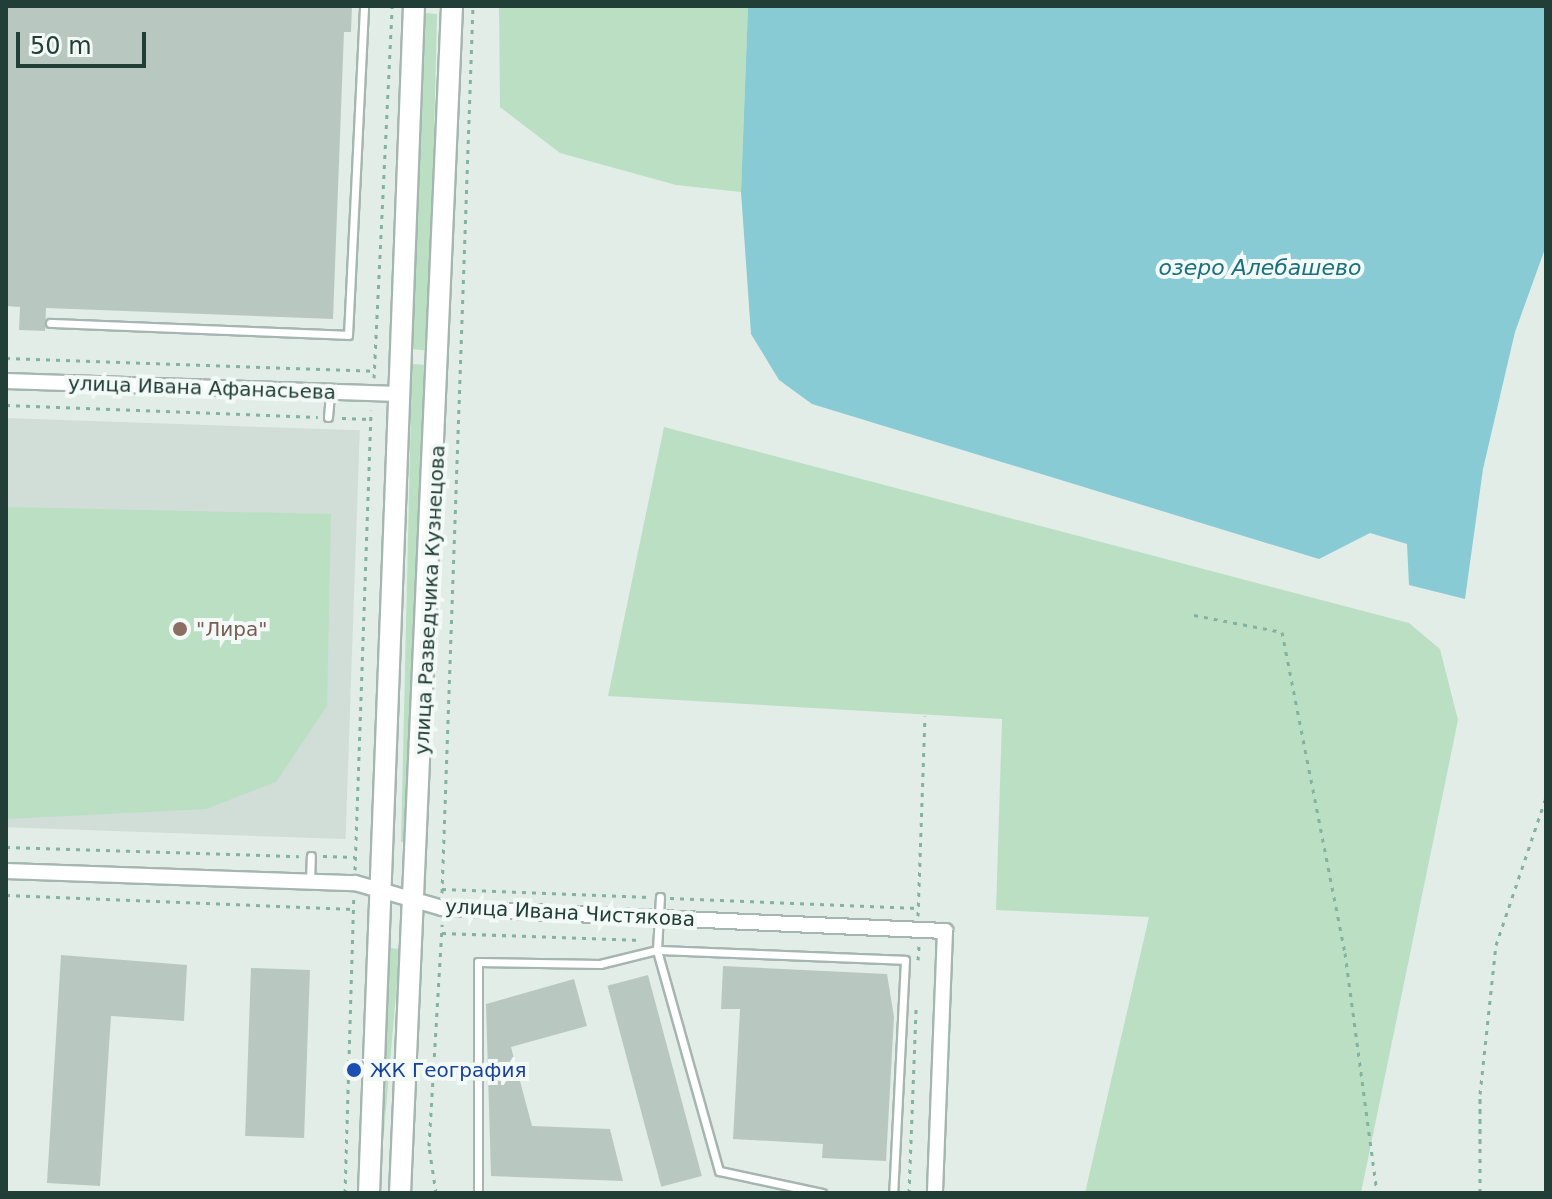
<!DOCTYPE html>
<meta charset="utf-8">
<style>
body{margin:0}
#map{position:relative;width:1552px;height:1199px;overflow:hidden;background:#e3ede8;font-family:"DejaVu Sans",sans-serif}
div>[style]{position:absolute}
.built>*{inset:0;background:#d1ddd7;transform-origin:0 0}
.green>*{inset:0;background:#bbdfc3;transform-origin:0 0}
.water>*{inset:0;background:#89cbd4}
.building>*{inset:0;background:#b8c8c1;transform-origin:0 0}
.path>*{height:3px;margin-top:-1.5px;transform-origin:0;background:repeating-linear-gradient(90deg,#82b2a1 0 4px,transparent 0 10px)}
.roads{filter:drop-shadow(2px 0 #a5b5af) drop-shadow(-2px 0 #a5b5af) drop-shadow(0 2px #a5b5af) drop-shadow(0 -2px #a5b5af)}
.service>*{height:7px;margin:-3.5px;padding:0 3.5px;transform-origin:3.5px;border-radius:3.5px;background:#fff}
.minor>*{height:14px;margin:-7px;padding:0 7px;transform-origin:7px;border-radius:7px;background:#fff}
.secondary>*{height:20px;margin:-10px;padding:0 10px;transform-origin:10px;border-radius:10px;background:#fff}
.dots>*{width:22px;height:22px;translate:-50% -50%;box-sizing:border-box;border:4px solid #f3f9f6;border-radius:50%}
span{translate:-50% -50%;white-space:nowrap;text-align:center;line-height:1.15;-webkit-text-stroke:8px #f3f9f6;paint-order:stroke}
.street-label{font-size:20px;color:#213f36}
.education-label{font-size:20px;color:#785e54}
.left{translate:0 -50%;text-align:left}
.transit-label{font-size:20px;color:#164399}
.water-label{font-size:22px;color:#19717e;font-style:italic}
.frame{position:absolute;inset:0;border:8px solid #213f36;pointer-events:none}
.scale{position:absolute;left:16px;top:32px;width:130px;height:36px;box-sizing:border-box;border:4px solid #213f36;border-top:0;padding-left:10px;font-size:24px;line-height:28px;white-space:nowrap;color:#213f36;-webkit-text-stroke:6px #f3f9f6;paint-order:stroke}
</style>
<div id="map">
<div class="built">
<div style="left:6px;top:418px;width:354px;height:409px;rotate:2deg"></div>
</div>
<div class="green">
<div style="clip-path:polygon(499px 6px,748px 6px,741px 192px,676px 185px,560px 153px,500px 107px)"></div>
<div style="clip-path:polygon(426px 13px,437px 14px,429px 351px,412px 349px)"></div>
<div style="clip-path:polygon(412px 364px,428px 365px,409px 842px,401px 842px)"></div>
<div style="clip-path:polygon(664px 427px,1409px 623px,1440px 649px,1458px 720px,1361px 1193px,1085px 1193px,1149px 917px,996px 910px,1002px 719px,608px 696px)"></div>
<div style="clip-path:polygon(6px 507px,331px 514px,327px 706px,276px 782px,206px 809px,6px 819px)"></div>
<div style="left:389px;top:948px;width:11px;height:245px;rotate:5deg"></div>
</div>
<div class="water">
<div style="clip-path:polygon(748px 6px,1546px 6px,1546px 246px,1515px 332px,1483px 469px,1465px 599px,1409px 585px,1407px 544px,1370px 533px,1319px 559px,812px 404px,779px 380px,751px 334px,741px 192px)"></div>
</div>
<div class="building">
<div style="clip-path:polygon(6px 6px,352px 6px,351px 32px,344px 32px,333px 319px,46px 308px,45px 331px,19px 330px,20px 307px,6px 306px)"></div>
<div style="clip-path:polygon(61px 955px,187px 965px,184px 1021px,111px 1016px,100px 1186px,47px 1183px)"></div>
<div style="clip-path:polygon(723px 966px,887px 974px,894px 1017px,886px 1161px,822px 1158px,823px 1144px,733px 1139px,740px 1009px,721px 1009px)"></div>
<div style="left:251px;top:968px;width:59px;height:168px;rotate:2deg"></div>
<div style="left:648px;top:975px;width:208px;height:42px;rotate:75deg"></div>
<div style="clip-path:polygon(574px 979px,587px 1026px,511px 1047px,532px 1126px,610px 1129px,623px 1181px,491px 1176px,486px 1004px)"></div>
</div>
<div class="path">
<div style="left:6px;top:358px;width:368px;rotate:2deg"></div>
<div style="left:374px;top:378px;width:372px;rotate:-87.2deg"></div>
<div style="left:6px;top:405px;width:312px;rotate:2.2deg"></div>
<div style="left:342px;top:418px;width:28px;rotate:2deg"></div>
<div style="left:1194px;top:615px;width:90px;rotate:10.9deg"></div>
<div style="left:1282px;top:632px;width:327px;rotate:78.9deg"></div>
<div style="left:1345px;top:953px;width:242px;rotate:82.4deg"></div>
<div style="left:6px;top:847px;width:293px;rotate:1.8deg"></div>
<div style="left:323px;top:856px;width:32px;rotate:2deg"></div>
<div style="left:355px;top:870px;width:460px;rotate:-88deg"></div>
<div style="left:442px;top:889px;width:208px;rotate:2.2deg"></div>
<div style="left:442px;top:893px;width:888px;rotate:-88deg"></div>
<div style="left:6px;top:895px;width:348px;rotate:2.3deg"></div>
<div style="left:670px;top:898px;width:248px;rotate:2.3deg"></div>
<div style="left:918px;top:916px;width:200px;rotate:-88deg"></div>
<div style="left:442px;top:933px;width:200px;rotate:2deg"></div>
<div style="left:918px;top:960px;width:16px;rotate:-86deg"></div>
<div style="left:345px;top:1193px;width:296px;rotate:-88.3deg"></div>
<div style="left:436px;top:1193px;width:48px;rotate:-98.5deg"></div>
<div style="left:429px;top:1146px;width:222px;rotate:-86.6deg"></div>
<div style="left:909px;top:1193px;width:185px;rotate:-87.8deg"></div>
<div style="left:1480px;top:1193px;width:99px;rotate:-90deg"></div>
<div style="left:1480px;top:1094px;width:150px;rotate:-83.9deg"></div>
<div style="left:1496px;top:945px;width:156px;rotate:-71.3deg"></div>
</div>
<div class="roads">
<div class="service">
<div style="left:50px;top:323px;width:298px;rotate:2.3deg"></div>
<div style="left:348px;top:335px;width:329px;rotate:-87.2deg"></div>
<div style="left:328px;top:417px;width:25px;rotate:-85deg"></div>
<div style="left:310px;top:881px;width:25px;rotate:-88deg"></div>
<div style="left:478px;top:1193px;width:231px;rotate:-90deg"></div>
<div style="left:478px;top:962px;width:122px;rotate:0.9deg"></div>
<div style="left:600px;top:964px;width:59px;rotate:-13.8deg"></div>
<div style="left:657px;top:950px;width:53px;rotate:-86.8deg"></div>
<div style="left:822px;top:1193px;width:105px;rotate:-167.9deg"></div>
<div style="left:719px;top:1171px;width:230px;rotate:-105.7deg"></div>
<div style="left:657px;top:950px;width:248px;rotate:2.3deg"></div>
<div style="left:905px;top:960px;width:233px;rotate:92.9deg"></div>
</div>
<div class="minor">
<div style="left:6px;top:381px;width:393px;rotate:1.9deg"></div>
<div style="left:6px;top:871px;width:349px;rotate:2deg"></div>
<div style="left:355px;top:883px;width:91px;rotate:16deg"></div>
<div style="left:442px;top:908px;width:504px;rotate:2.62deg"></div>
<div style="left:945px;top:931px;width:262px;rotate:92.2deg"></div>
</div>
<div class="secondary">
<div style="left:369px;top:1193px;width:1188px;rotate:-87.83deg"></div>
<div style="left:400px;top:1193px;width:1188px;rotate:-87.49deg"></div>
</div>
</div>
<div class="dots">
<div style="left:180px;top:629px;background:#8d6e63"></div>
<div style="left:354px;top:1070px;background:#1a4fb4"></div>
</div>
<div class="street-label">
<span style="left:202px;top:388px;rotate:2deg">улица Ивана Афанасьева</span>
<span style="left:430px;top:600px;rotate:-87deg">улица Разведчика Кузнецова</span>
<span style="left:570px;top:913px;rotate:3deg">улица Ивана Чистякова</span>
</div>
<div class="education-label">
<span class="left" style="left:196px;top:629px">"Лира"</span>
</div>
<div class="transit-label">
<span class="left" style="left:370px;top:1070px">ЖК География</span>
</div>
<div class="water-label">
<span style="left:1260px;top:268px">озеро Алебашево</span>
</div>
<div class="frame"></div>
<div class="scale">50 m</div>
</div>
